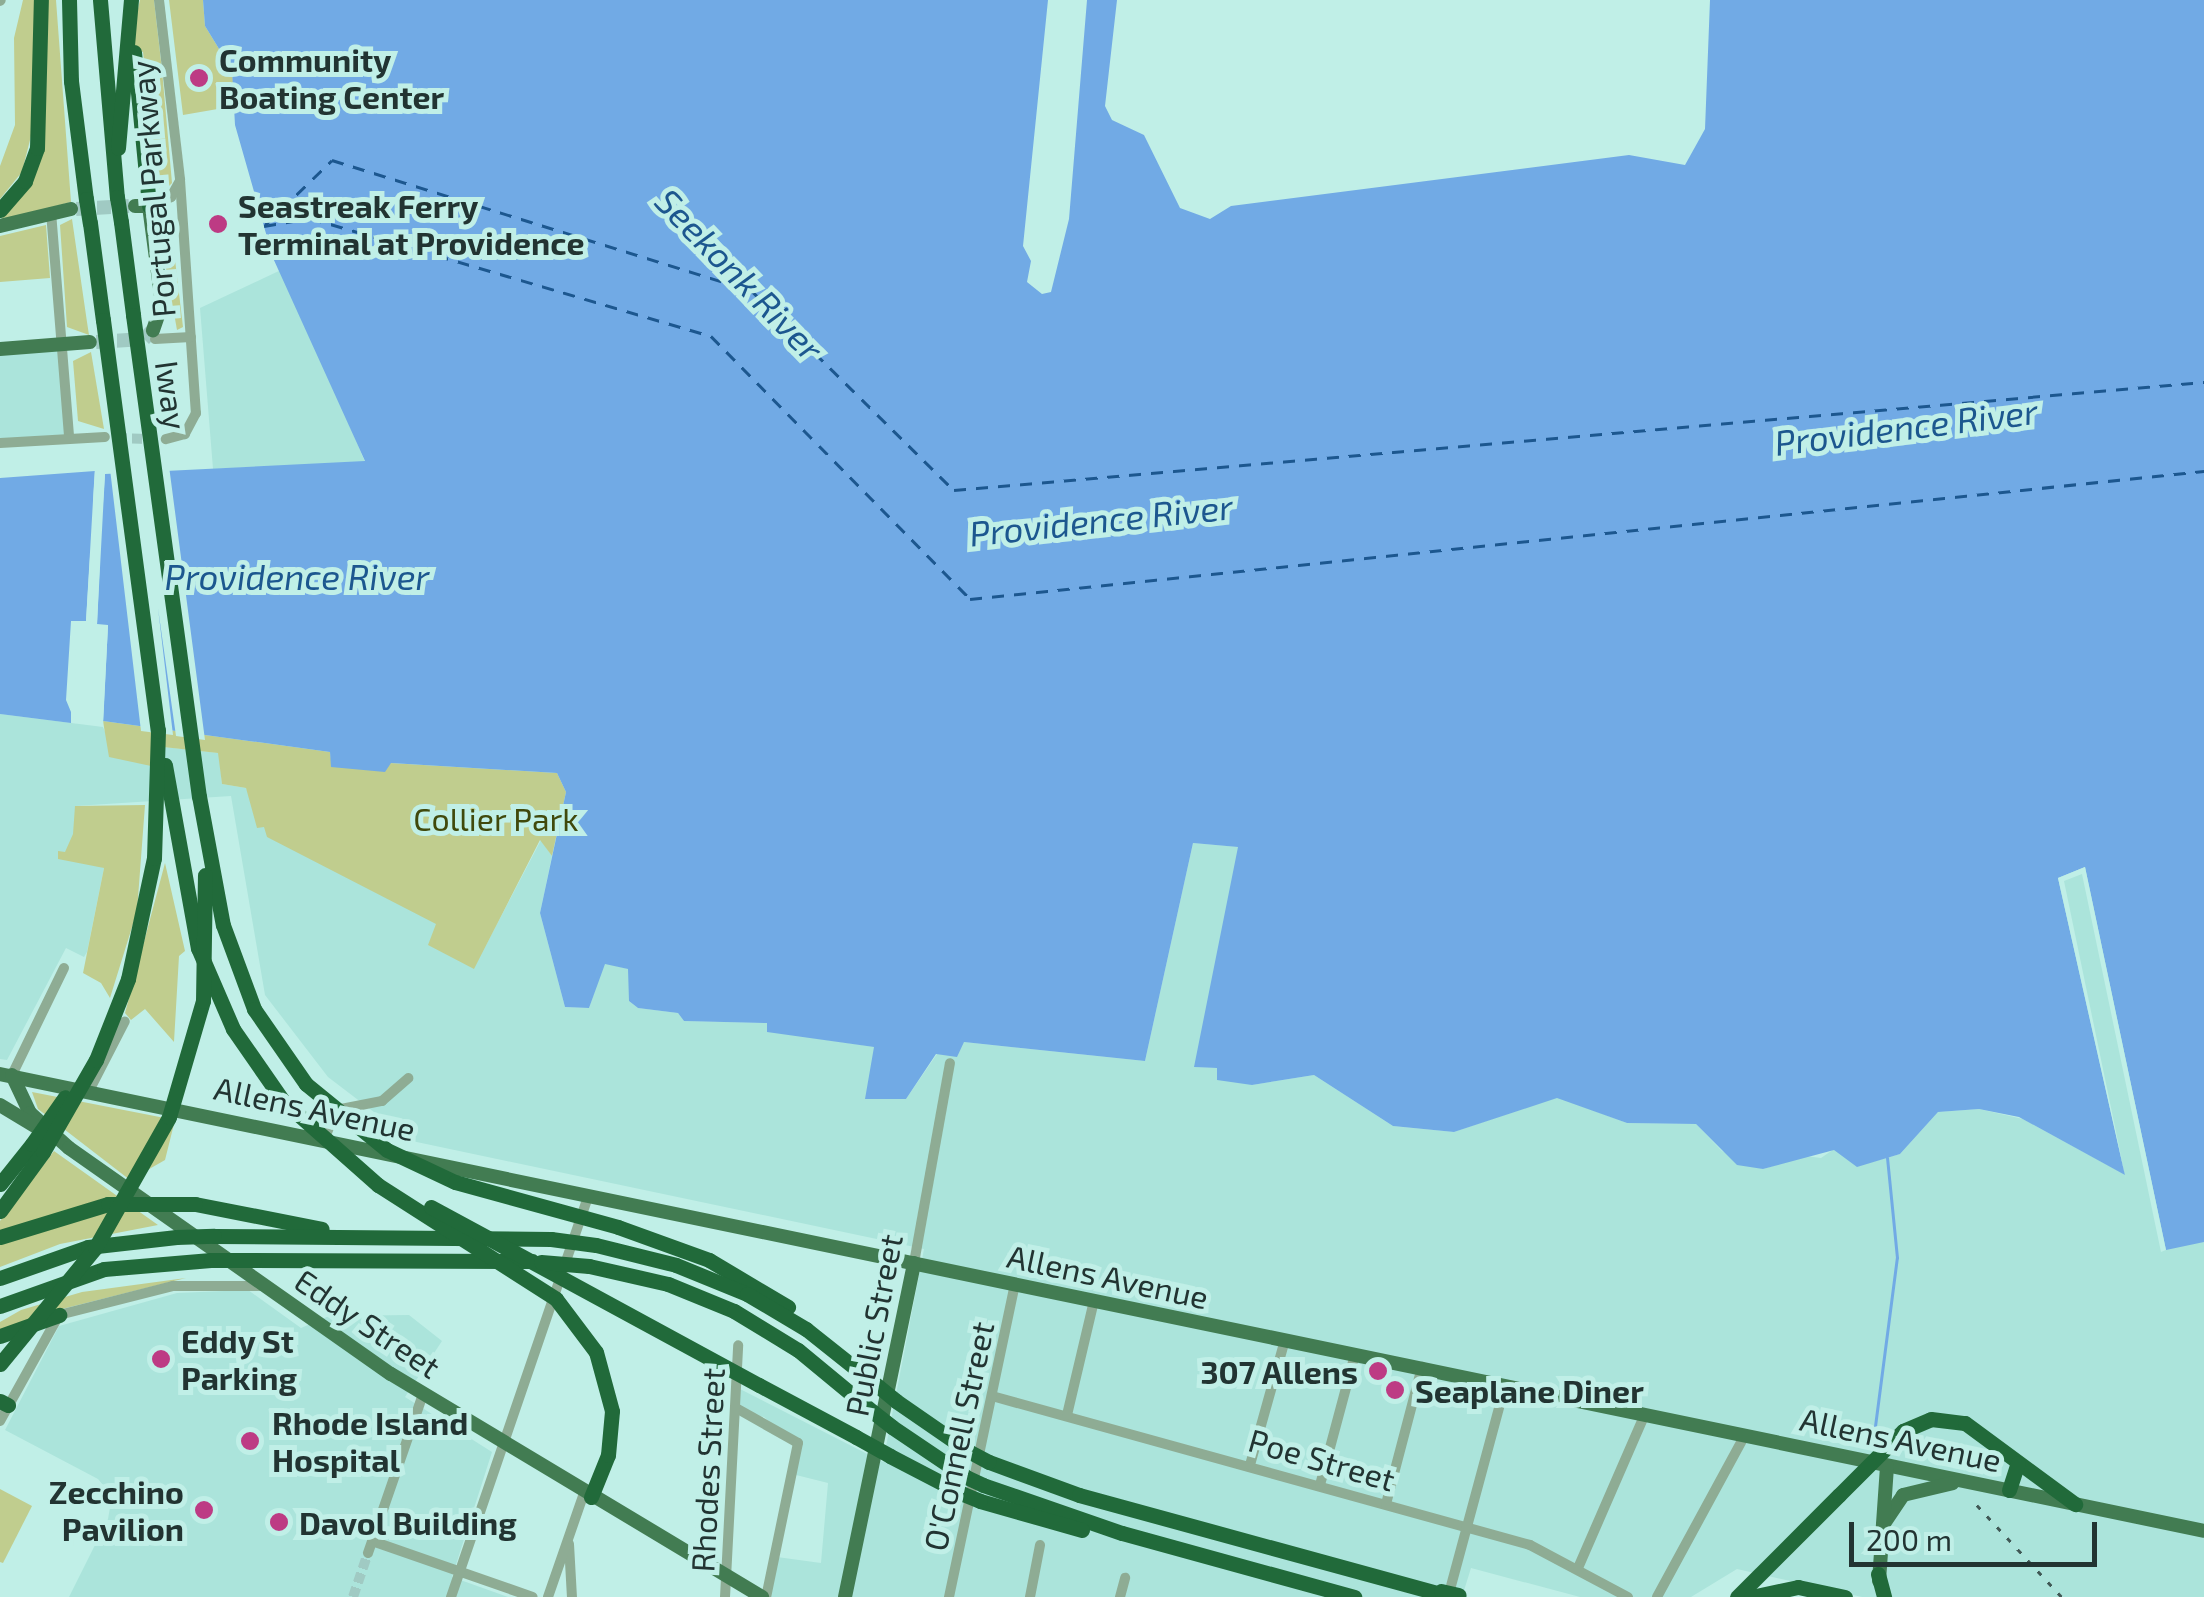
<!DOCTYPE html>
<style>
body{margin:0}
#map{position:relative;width:2204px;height:1597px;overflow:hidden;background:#c0efe7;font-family:"Exo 2",sans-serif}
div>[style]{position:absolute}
.built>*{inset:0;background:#abe4db}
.green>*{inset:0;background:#c0cd8e}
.water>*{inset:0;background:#71aae5}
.pier>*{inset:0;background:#c0efe7}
.stream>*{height:2.5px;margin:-1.25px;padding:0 1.25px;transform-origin:1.25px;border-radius:1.25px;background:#71aae5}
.ferry>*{height:2.5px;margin-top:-1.25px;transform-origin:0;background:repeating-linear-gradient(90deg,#1c578f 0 12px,transparent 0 22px)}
.minor-tunnel>*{height:10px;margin-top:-5px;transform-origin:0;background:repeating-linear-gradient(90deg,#a0cac3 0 10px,transparent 0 15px)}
.major-tunnel>*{height:14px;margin-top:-7px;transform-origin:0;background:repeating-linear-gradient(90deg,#a0cac3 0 14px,transparent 0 21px)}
.minor>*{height:10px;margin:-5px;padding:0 5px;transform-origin:5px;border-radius:5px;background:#8eac94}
.major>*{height:14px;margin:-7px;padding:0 7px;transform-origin:7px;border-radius:7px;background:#427c52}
.highway>*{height:15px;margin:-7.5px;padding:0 7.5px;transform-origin:7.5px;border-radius:7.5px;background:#216a3a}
.rail>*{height:2.5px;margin-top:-1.25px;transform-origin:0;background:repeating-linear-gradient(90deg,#405855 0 5px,transparent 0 15px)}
.highway-bridge>*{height:15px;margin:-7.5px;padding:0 7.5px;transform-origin:7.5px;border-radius:7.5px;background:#216a3a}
.dots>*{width:28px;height:28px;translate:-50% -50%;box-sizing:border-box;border:5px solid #c0efe7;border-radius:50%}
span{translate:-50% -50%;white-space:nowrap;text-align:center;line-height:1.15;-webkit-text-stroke:10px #c0efe7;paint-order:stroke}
.poi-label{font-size:32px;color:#223432;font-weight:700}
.left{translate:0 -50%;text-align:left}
.right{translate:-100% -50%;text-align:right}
.street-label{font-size:32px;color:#223432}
.park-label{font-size:32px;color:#40490c}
.water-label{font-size:35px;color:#1c578f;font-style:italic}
.scale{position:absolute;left:1849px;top:1522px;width:248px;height:45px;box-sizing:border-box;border:5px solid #223432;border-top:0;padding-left:12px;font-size:30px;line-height:35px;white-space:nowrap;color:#223432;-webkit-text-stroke:8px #c0efe7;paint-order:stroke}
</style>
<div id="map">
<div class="built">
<div style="clip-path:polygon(283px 269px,365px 462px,213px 469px,200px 308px)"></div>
<div style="clip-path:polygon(60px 343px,69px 436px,0 443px,0 348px)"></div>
<div style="clip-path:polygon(0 714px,103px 727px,109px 741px,219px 753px,222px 784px,246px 788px,265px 826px,467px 853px,474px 968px,541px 840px,552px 856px,540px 913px,565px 1007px,589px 1008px,604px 963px,629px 969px,629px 1001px,638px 1008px,678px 1013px,684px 1021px,768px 1023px,767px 1031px,875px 1047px,866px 1099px,906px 1099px,937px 1054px,964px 1042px,1145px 1061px,1193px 843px,1239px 847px,1195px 1067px,1218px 1068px,1252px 1085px,1314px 1075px,1393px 1126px,1454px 1132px,1557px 1097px,1627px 1123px,1696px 1124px,1722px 1151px,1763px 1169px,1805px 1156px,1821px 1158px,1834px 1149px,1858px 1166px,1900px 1154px,1938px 1112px,1979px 1109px,2023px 1119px,2124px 1174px,2058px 878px,2085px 867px,2204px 1241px,2204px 1597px,1862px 1597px,1737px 1569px,1691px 1597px,1580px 1597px,1471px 1568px,1462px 1597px,769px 1597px,777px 1557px,821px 1563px,828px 1483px,792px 1474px,798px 1446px,764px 1417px,740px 1411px,740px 1389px,883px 1462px,924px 1249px,412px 1141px,328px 1077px,265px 995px,231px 796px,75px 806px,87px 861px,104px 868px,87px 952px,84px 957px,66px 948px,7px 1060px,0 1059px)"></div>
<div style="clip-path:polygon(248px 1290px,301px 1328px,329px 1316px,409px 1315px,442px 1341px,405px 1397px,492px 1452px,452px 1577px,508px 1597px,69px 1597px,108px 1519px,112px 1496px,98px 1479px,5px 1430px,59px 1326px,177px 1293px)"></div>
</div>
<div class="green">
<div style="clip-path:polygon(23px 0,35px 0,31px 136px,22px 172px,0 199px,0 166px,15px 125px,14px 38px)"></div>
<div style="clip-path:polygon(45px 0,56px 0,71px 202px,0 221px,40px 162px)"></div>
<div style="clip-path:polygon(140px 0,154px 0,162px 70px,172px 183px,160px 195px,143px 52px,129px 47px)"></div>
<div style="clip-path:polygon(169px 0,203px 0,205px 26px,232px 70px,235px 106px,183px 115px)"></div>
<div style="clip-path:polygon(163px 216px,171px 226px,183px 327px,177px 330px,157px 217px)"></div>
<div style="clip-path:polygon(72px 219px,87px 322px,89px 335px,67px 327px,60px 225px)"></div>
<div style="clip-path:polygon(46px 225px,50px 278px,0 282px,0 236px)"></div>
<div style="clip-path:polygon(91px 352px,104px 429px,78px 421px,73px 361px)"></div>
<div style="clip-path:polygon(103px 721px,330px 752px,332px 766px,390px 763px,557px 773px,566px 792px,552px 856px,540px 840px,474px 969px,428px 945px,436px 924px,267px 837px,264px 827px,257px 828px,246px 788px,222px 784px,218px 753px,154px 746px,151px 766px,109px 757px)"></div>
<div style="clip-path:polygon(145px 805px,137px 911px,110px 998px,101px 983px,83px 973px,104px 868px,58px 859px,58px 851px,65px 852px,73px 834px,75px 806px)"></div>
<div style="clip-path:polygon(165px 863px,185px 951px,179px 956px,174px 1042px,145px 1009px,131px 1020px,125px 1013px)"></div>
<div style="clip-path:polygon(32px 1092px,175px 1120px,165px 1160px,130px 1180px,38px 1109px)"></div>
<div style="clip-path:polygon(54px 1151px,158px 1225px,60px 1244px,0 1267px,0 1221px)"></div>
<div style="clip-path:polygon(186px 1278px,50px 1312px,0 1333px,0 1322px,21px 1310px,82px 1292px)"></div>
<div style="clip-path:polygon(0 1489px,32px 1506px,3px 1563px,0 1562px)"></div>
</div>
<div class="water">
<div style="clip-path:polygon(203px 0,1048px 0,1023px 246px,1031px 261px,1027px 282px,1042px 294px,1051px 292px,1069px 219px,1087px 0,1117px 0,1105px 106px,1112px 120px,1144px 135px,1180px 208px,1210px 219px,1231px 206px,1629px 155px,1685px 165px,1705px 129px,1710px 0,2204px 0,2204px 1242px,2166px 1250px,2085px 867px,2058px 878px,2125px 1175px,2019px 1117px,1979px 1109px,1938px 1112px,1900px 1154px,1857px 1167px,1834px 1150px,1763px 1169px,1737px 1165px,1696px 1124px,1627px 1123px,1557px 1098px,1454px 1132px,1393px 1126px,1314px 1075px,1252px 1085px,1217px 1080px,1217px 1068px,1194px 1067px,1238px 847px,1193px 843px,1145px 1061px,964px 1042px,957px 1057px,936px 1054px,906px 1099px,865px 1099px,874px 1047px,767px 1032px,767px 1023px,684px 1021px,678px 1013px,638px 1008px,629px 1001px,628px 969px,605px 964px,589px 1008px,565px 1007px,540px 913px,566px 792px,557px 773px,391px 763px,385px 772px,331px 767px,330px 752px,103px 721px,108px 626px,97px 625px,100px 557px,90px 557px,86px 622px,71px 622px,71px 723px,0 714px,0 478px,95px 471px,93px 502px,103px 503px,105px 474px,365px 461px,273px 258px,235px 125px,232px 70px,205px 26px)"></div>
</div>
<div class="pier">
<div style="clip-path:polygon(95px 466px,105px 474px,97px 624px,108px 625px,103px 726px,103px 630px,92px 625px,95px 561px,90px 623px,75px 626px,76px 724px,66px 700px,71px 621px,86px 621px)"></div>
<div style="clip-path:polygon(169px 466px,205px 740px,176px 736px,158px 608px,173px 735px,141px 731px,110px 469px)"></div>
<div style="clip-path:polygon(2085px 867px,2166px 1250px,2161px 1252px,2082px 874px,2064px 881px,2126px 1180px,2058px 878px)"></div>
</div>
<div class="stream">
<div style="left:1874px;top:1434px;width:177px;rotate:-82.6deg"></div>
<div style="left:1897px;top:1258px;width:100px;rotate:-95.7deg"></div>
</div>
<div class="ferry">
<div style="left:265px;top:225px;width:93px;rotate:-44.1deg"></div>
<div style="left:332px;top:160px;width:440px;rotate:17.3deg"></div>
<div style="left:752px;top:291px;width:284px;rotate:44.6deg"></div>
<div style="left:954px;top:490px;width:1255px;rotate:-4.94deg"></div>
<div style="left:264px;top:226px;width:47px;rotate:-9.9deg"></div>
<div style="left:310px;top:218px;width:418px;rotate:16.4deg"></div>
<div style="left:711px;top:336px;width:369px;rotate:45.4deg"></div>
<div style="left:970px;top:599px;width:1241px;rotate:-5.92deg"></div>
</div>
<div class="minor-tunnel">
<div style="left:117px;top:438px;width:38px;rotate:2deg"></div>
<div style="left:353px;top:1597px;width:46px;rotate:-71.2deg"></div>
</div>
<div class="major-tunnel">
<div style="left:76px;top:209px;width:53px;rotate:-3.2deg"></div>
<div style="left:96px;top:342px;width:48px;rotate:-3.6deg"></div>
<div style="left:144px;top:339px;width:13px;rotate:-45deg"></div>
</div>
<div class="minor">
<div style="left:159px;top:0;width:181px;rotate:83.3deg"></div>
<div style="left:180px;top:180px;width:234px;rotate:86.1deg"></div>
<div style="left:196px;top:413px;width:24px;rotate:118deg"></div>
<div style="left:185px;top:434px;width:20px;rotate:165deg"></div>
<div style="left:0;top:1px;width:1px;rotate:-45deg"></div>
<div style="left:149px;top:206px;width:24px;rotate:-22deg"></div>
<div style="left:171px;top:197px;width:18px;rotate:-61deg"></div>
<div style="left:51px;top:212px;width:226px;rotate:85.4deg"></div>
<div style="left:155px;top:339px;width:36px;rotate:-3deg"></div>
<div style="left:0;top:443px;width:105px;rotate:-3.3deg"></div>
<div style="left:12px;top:1075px;width:119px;rotate:-64.1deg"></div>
<div style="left:90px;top:1089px;width:76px;rotate:-62.8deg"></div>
<div style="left:325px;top:1138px;width:30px;rotate:-69deg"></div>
<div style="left:336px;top:1110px;width:47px;rotate:-11.1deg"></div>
<div style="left:382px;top:1101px;width:35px;rotate:-41deg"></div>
<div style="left:914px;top:1263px;width:203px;rotate:-79.8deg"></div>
<div style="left:992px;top:1396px;width:558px;rotate:15.48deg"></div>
<div style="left:1530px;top:1545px;width:111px;rotate:28deg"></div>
<div style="left:736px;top:1408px;width:71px;rotate:29.4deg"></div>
<div style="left:798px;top:1443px;width:157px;rotate:101.7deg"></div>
<div style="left:1067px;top:1415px;width:117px;rotate:-76.7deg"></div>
<div style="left:0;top:1421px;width:121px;rotate:-60.9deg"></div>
<div style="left:59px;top:1315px;width:118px;rotate:-14.3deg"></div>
<div style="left:173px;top:1286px;width:92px"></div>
<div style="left:1250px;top:1465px;width:130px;rotate:-74.4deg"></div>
<div style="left:1320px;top:1485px;width:136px;rotate:-75deg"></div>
<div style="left:1386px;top:1504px;width:142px;rotate:-75.3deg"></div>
<div style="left:372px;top:1541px;width:170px;rotate:19.2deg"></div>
<div style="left:569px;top:1544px;width:53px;rotate:86.8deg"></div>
<div style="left:368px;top:1553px;width:168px;rotate:-70.9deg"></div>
<div style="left:1578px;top:1568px;width:168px;rotate:-66.5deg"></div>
<div style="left:451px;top:1597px;width:425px;rotate:-71.1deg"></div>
<div style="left:548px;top:1597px;width:110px;rotate:-70.9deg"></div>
<div style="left:725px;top:1597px;width:252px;rotate:-87deg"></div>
<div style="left:949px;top:1597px;width:320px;rotate:-78.1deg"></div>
<div style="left:1030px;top:1597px;width:53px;rotate:-79.1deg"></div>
<div style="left:1120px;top:1597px;width:20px;rotate:-75deg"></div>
<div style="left:1448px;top:1597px;width:219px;rotate:-74.9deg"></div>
<div style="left:1657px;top:1597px;width:184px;rotate:-61.5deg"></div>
</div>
<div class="major">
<div style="left:135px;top:206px;width:14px"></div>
<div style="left:149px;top:206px;width:99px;rotate:82.4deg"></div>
<div style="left:162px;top:304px;width:28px;rotate:109deg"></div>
<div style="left:0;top:226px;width:73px;rotate:-13.5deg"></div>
<div style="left:0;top:349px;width:90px;rotate:-4.4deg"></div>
<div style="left:0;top:1074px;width:2251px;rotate:11.71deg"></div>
<div style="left:12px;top:1075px;width:42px;rotate:64.7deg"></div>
<div style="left:30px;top:1113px;width:52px;rotate:41.9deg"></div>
<div style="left:69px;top:1148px;width:393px;rotate:35.1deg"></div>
<div style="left:391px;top:1374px;width:433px;rotate:31deg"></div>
<div style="left:0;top:1105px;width:44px;rotate:31.2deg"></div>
<div style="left:1883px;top:1525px;width:36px;rotate:-56deg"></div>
<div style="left:1903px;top:1495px;width:51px;rotate:-13.5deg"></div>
<div style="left:1879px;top:1581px;width:115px;rotate:-86deg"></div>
<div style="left:845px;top:1597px;width:341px;rotate:-78.3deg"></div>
</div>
<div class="highway">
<div style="left:69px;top:0;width:81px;rotate:88.6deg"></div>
<div style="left:71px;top:81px;width:119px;rotate:82.8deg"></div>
<div style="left:100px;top:0;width:198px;rotate:85.1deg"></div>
<div style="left:134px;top:52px;width:155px;rotate:84.4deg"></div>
<div style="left:118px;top:148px;width:149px;rotate:-85deg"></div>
<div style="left:0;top:210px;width:38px;rotate:-49deg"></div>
<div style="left:25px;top:181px;width:35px;rotate:-70deg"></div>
<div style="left:37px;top:148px;width:148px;rotate:-88.5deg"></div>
<div style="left:121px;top:222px;width:94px;rotate:82.6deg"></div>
<div style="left:90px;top:223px;width:98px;rotate:82.4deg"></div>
<div style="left:165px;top:765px;width:186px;rotate:79.8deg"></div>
<div style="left:128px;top:979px;width:124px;rotate:-77.9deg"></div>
<div style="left:154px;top:858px;width:128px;rotate:-88.2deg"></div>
<div style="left:0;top:1184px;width:51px;rotate:-51.3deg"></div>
<div style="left:195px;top:1204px;width:129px;rotate:11.1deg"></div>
<div style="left:0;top:1211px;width:73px;rotate:-53.9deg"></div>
<div style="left:618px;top:1227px;width:97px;rotate:19.9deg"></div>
<div style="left:709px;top:1260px;width:92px;rotate:30.7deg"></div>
<div style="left:214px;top:1236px;width:337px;rotate:0.5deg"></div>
<div style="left:596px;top:1245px;width:82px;rotate:14deg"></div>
<div style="left:676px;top:1265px;width:77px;rotate:22.2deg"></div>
<div style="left:747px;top:1294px;width:69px;rotate:30.7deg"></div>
<div style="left:806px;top:1329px;width:93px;rotate:38.5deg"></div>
<div style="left:254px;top:1260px;width:278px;rotate:0.2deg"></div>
<div style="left:589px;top:1266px;width:81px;rotate:12.8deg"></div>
<div style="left:668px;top:1284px;width:71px;rotate:22.2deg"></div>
<div style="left:734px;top:1311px;width:75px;rotate:31.4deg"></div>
<div style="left:798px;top:1350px;width:97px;rotate:39.6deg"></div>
<div style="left:0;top:1278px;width:93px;rotate:-19.4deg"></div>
<div style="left:88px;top:1247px;width:89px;rotate:-6.5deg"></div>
<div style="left:0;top:1306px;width:110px;rotate:-19.6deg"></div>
<div style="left:104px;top:1269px;width:107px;rotate:-4.8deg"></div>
<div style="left:0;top:1336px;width:63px;rotate:-19.6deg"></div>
<div style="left:759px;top:1385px;width:110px;rotate:28.2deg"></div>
<div style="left:0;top:1401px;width:9px;rotate:27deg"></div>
<div style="left:896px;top:1401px;width:90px;rotate:34.6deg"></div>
<div style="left:892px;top:1427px;width:89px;rotate:34deg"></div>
<div style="left:1903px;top:1431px;width:30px;rotate:-23deg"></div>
<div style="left:1931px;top:1419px;width:34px;rotate:7deg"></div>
<div style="left:1965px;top:1423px;width:137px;rotate:36.4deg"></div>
<div style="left:890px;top:1456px;width:82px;rotate:27.5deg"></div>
<div style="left:989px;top:1462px;width:96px;rotate:20.1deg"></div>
<div style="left:1079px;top:1495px;width:374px;rotate:15.3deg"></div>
<div style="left:983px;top:1485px;width:147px;rotate:19.1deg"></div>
<div style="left:1122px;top:1533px;width:241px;rotate:15.4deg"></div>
<div style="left:2009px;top:1490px;width:28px;rotate:-72deg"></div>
<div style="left:591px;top:1497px;width:45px;rotate:-68deg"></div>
<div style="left:608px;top:1455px;width:44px;rotate:-84.8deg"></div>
<div style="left:980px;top:1501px;width:106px;rotate:15.9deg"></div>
<div style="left:1878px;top:1574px;width:24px;rotate:75deg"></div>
<div style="left:1737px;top:1597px;width:144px;rotate:-45deg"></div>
<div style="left:1751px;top:1597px;width:48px;rotate:-12deg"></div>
<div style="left:1798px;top:1587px;width:48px;rotate:12deg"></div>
</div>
<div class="rail">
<div style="left:1977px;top:1505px;width:125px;rotate:47.3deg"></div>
</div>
<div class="highway-bridge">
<div style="left:117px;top:197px;width:25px;rotate:81deg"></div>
<div style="left:86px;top:199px;width:24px;rotate:81deg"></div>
<div style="left:133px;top:315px;width:486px;rotate:82.2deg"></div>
<div style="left:199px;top:796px;width:131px;rotate:79.5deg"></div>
<div style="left:223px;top:925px;width:90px;rotate:69.7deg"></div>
<div style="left:254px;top:1009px;width:91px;rotate:55.3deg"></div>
<div style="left:306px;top:1084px;width:104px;rotate:39.2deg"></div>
<div style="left:387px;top:1150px;width:75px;rotate:25.2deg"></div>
<div style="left:455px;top:1182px;width:169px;rotate:15.4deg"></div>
<div style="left:103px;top:320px;width:414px;rotate:82.4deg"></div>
<div style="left:198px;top:948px;width:88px;rotate:66.6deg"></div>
<div style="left:233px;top:1029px;width:88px;rotate:55.2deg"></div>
<div style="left:283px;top:1101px;width:127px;rotate:41.5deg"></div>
<div style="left:378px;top:1185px;width:211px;rotate:32.6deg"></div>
<div style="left:556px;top:1299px;width:66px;rotate:53deg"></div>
<div style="left:596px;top:1352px;width:61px;rotate:74.8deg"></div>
<div style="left:32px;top:1144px;width:57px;rotate:-54.9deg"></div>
<div style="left:43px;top:1152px;width:106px;rotate:-60.1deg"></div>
<div style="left:96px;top:1060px;width:87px;rotate:-68.4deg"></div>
<div style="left:431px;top:1207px;width:373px;rotate:28.5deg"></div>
<div style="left:0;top:1237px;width:113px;rotate:-17deg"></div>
<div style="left:108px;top:1204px;width:87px"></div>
<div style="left:176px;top:1237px;width:38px;rotate:-2deg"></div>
<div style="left:551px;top:1239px;width:45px;rotate:7.6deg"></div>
<div style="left:211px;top:1260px;width:43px"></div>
<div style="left:541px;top:1262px;width:48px;rotate:4.8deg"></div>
<div style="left:0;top:1364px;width:150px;rotate:-50.7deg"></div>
<div style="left:95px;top:1248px;width:150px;rotate:-60.5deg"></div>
<div style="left:169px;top:1117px;width:121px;rotate:-73.7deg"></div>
<div style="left:203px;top:1001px;width:126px;rotate:-89.1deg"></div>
<div style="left:879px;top:1387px;width:22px;rotate:39deg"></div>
<div style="left:873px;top:1412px;width:24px;rotate:38deg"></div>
<div style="left:856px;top:1437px;width:39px;rotate:29deg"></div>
<div style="left:970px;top:1452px;width:21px;rotate:28deg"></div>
<div style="left:966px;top:1477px;width:19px;rotate:25deg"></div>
<div style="left:963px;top:1494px;width:18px;rotate:22deg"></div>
<div style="left:1839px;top:1495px;width:91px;rotate:-45deg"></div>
<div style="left:1441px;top:1591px;width:18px;rotate:13deg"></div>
</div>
<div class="dots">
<div style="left:199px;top:78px;background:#bd3b84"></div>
<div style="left:218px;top:224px;background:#bd3b84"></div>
<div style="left:161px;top:1359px;background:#bd3b84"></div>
<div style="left:1378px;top:1371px;background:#bd3b84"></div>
<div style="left:1395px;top:1390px;background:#bd3b84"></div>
<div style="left:250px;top:1441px;background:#bd3b84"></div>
<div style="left:204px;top:1510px;background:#bd3b84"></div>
<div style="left:279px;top:1522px;background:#bd3b84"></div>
</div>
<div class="poi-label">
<span class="left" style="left:219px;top:78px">Community<br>Boating Center</span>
<span class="left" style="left:238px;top:224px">Seastreak Ferry<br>Terminal at Providence</span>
<span class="left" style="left:181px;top:1359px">Eddy St<br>Parking</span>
<span class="right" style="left:1358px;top:1371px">307 Allens</span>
<span class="left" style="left:1415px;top:1390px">Seaplane Diner</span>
<span class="left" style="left:272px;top:1441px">Rhode Island<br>Hospital</span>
<span class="right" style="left:184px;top:1510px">Zecchino<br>Pavilion</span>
<span class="left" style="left:299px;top:1522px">Davol Building</span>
</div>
<div class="street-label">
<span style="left:152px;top:189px;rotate:-95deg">Portugal Parkway</span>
<span style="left:172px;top:395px;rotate:82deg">Iway</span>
<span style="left:315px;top:1108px;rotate:12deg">Allens Avenue</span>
<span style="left:1108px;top:1276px;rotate:12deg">Allens Avenue</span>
<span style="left:368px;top:1323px;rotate:34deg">Eddy Street</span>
<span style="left:873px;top:1325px;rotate:-79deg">Public Street</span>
<span style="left:958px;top:1436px;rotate:-78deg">O'Connell Street</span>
<span style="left:1901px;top:1439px;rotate:12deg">Allens Avenue</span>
<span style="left:1322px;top:1459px;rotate:16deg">Poe Street</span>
<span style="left:707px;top:1470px;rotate:-87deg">Rhodes Street</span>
</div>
<div class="park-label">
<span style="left:496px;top:818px">Collier Park</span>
</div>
<div class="water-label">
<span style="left:740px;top:274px;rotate:46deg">Seekonk River</span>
<span style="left:1906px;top:426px;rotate:-7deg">Providence River</span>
<span style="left:1101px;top:519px;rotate:-6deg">Providence River</span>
<span style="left:297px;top:576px">Providence River</span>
</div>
<div class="scale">200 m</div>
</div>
